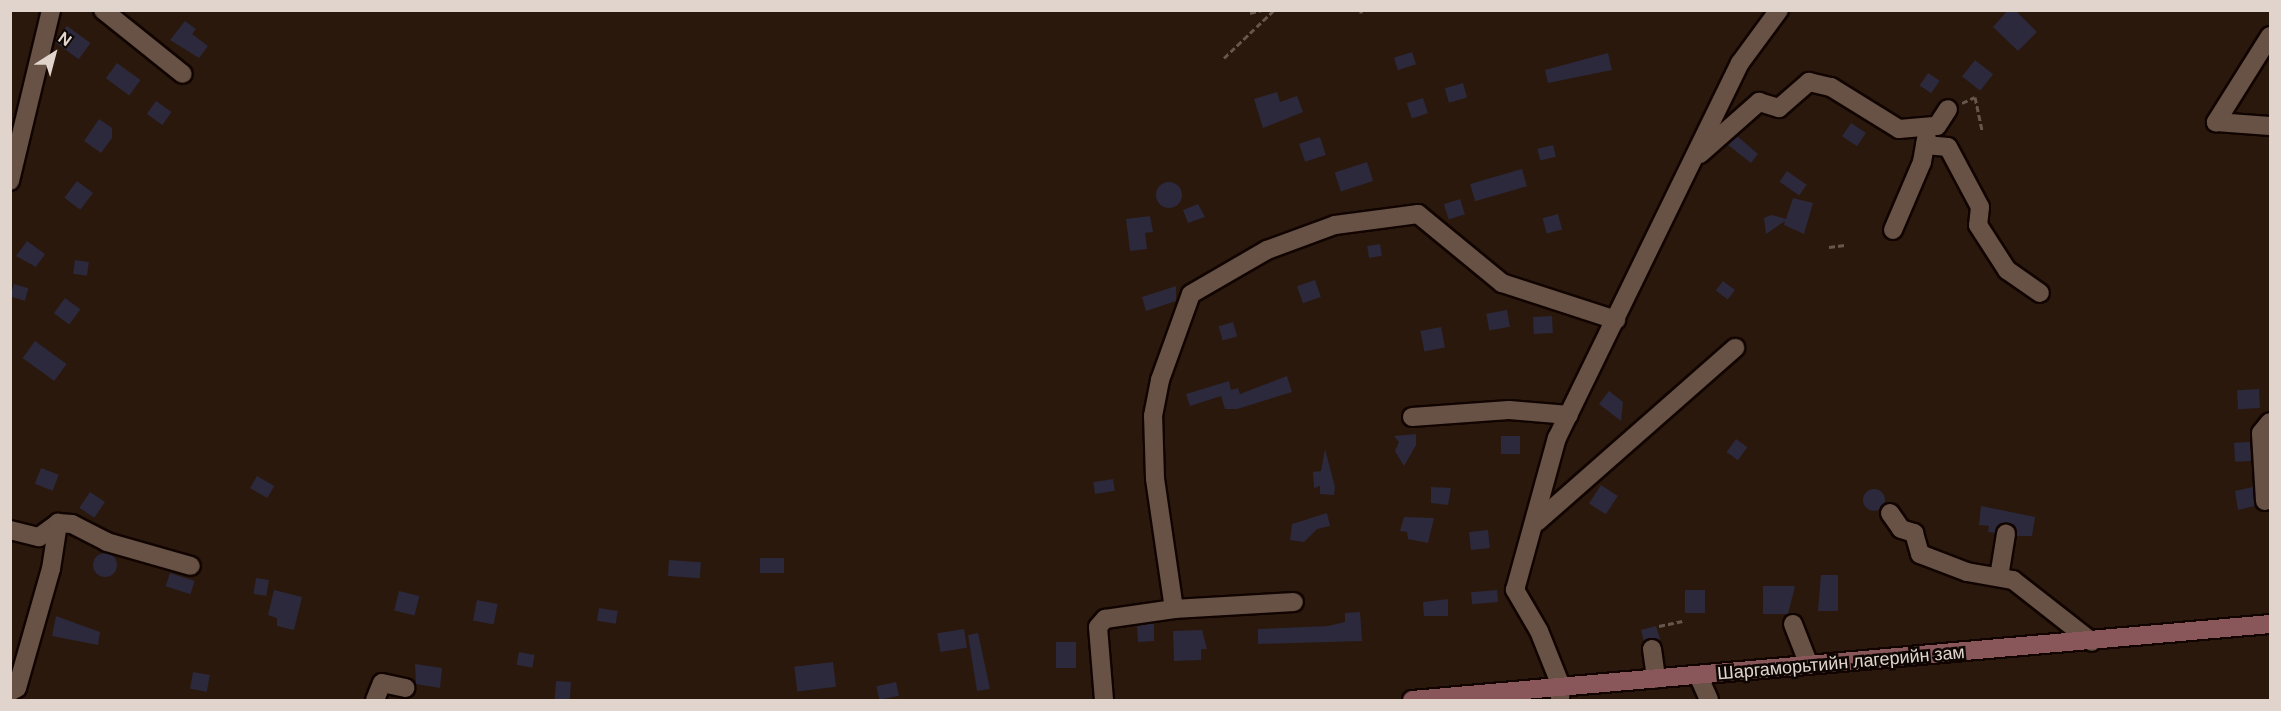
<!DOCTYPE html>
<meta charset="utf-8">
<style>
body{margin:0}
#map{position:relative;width:2281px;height:711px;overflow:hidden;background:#2a180d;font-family:"DM Sans",sans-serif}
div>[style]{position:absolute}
.building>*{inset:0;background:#2b293b;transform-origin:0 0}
.round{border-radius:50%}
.path>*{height:3px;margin-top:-1.5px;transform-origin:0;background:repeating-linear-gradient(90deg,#66564c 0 6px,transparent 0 9px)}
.roads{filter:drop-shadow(2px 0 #110400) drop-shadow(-2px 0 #110400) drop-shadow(0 2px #110400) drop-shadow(0 -2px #110400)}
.street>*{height:18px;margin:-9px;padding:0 9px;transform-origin:9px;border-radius:9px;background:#675245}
.secondary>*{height:18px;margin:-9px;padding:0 9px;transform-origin:9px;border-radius:9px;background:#895759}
span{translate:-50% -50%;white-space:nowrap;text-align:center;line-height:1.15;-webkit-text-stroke:5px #0d0603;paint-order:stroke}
.street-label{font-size:18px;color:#e0d4cc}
.frame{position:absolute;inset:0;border:12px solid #e0d4cc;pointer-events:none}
.north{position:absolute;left:24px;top:24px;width:60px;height:60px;-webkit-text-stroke:4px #0d0603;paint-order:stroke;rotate:36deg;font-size:16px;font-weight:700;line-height:24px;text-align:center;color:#e0d4cc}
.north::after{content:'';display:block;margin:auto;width:21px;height:27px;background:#e0d4cc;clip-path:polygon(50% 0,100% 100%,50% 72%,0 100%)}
</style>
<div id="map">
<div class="building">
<div style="clip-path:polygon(2008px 10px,2015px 10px,2037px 32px,2018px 51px,1993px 27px)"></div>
<div style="clip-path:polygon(185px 21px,196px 29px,192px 34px,208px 46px,199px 58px,170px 40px)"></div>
<div style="left:67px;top:26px;width:29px;height:20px;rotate:36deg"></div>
<div style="left:1412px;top:52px;width:13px;height:19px;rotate:72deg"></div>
<div style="clip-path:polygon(1608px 53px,1612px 70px,1548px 83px,1545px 70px)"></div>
<div style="left:1975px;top:60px;width:23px;height:21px;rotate:38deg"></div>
<div style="left:117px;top:63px;width:29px;height:19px;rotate:36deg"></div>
<div style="left:1928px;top:73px;width:14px;height:15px;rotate:34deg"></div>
<div style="left:1463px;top:83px;width:15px;height:19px;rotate:74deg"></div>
<div style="clip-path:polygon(1277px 92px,1280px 102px,1297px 96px,1303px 112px,1263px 128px,1254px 99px)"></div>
<div style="left:1423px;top:98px;width:16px;height:17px;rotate:72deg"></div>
<div style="left:156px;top:101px;width:19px;height:16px;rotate:35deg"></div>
<div style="clip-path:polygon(99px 119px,112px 128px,112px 138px,101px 153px,84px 141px)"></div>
<div style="left:1851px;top:123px;width:18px;height:16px;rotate:34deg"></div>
<div style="clip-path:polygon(1737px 136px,1758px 154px,1751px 163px,1728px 145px)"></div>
<div style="left:1320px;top:137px;width:19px;height:22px;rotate:72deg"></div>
<div style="left:1553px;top:145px;width:12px;height:16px;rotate:76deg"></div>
<div style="left:1367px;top:162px;width:20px;height:34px;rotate:72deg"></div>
<div style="left:1522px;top:169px;width:18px;height:54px;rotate:74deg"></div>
<div style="left:1787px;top:171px;width:24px;height:13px;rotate:35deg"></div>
<div style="left:77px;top:181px;width:20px;height:21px;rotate:37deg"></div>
<div class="round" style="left:1156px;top:182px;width:26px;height:26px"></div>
<div style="clip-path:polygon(1793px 198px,1813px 203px,1804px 234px,1784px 225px,1785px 221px,1766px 234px,1764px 218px,1772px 215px,1786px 219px)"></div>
<div style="left:1460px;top:199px;width:16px;height:17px;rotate:72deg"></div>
<div style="clip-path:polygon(1198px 204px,1205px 217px,1188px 223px,1183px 210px)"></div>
<div style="left:1558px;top:214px;width:16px;height:16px;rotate:75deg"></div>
<div style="clip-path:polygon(1150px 216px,1153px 232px,1145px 233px,1147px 249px,1130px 251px,1126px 219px)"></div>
<div style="clip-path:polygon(27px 241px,45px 254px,36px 267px,16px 256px)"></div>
<div style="left:1380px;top:244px;width:12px;height:13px;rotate:81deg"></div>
<div style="left:75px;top:260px;width:14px;height:14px;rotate:8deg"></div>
<div style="left:1315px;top:280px;width:18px;height:19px;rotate:71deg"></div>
<div style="left:1723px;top:281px;width:15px;height:12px;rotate:37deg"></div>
<div style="left:14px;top:284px;width:15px;height:13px;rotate:16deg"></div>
<div style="clip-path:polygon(1176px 286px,1176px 301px,1146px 311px,1142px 297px)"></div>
<div style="left:65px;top:298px;width:19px;height:19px;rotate:36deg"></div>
<div style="left:1507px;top:310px;width:17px;height:21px;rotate:80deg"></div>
<div style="left:1552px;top:316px;width:17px;height:19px;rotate:87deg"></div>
<div style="left:1233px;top:322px;width:15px;height:15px;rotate:74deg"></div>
<div style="left:1441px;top:327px;width:21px;height:21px;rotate:79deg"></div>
<div style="left:35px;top:341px;width:39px;height:21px;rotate:36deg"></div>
<div style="clip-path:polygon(1287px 376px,1292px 392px,1237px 409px,1225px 409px,1221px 396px,1190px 406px,1186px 394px,1229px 381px,1231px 390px,1238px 388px,1240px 394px)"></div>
<div style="left:2259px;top:389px;width:19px;height:22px;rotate:87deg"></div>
<div style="clip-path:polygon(1609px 391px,1623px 402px,1621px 421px,1599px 404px)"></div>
<div style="clip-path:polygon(1416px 434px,1416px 445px,1404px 466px,1395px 451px,1399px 442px,1394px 436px)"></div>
<div style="left:1501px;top:436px;width:19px;height:18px"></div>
<div style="left:1736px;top:439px;width:14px;height:16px;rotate:36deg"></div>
<div style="left:2250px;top:442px;width:19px;height:16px;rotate:87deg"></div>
<div style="clip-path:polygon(1325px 449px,1335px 487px,1334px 495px,1320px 494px,1320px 486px,1314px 488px,1313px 472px,1321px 471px)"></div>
<div style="left:41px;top:468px;width:19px;height:17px;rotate:21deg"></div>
<div style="left:257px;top:476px;width:20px;height:14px;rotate:30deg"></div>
<div style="left:1113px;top:479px;width:12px;height:20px;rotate:81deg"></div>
<div style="left:1601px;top:485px;width:20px;height:22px;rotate:33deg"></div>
<div style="clip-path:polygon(1431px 487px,1451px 488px,1448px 505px,1431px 503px)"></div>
<div style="clip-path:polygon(2253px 487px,2255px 506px,2238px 510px,2235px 491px)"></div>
<div class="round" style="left:1863px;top:489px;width:22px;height:22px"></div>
<div style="left:90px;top:492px;width:18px;height:19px;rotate:34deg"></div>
<div style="clip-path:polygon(1981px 506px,2035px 517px,2032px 536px,2017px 536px,2007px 523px,1995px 533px,1988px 532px,1989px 526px,1979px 525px)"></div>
<div style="clip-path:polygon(1327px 513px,1330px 526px,1317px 529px,1304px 542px,1290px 540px,1292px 524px)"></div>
<div style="clip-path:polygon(1404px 517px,1434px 518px,1428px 543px,1408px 539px,1407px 532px,1400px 531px)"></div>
<div style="left:1488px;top:530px;width:18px;height:19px;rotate:84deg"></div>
<div class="round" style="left:93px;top:553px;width:24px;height:24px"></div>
<div style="left:760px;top:558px;width:24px;height:15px"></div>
<div style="left:669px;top:560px;width:32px;height:16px;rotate:4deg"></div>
<div style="left:170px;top:573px;width:26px;height:14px;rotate:18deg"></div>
<div style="clip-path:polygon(1821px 575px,1838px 575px,1838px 611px,1818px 611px)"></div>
<div style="left:256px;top:578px;width:13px;height:16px;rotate:9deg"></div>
<div style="clip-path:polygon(1763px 586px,1795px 586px,1788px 614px,1763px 614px)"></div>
<div style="clip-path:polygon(274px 590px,302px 597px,294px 630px,277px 626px,277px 618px,268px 615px)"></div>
<div style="left:1497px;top:590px;width:12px;height:26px;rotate:85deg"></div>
<div style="left:1685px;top:590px;width:20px;height:23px"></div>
<div style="left:399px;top:591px;width:21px;height:20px;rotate:14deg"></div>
<div style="clip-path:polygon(1448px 599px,1448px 616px,1424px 616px,1423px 602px)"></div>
<div style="left:477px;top:600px;width:21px;height:21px;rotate:11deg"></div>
<div style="left:599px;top:608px;width:19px;height:13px;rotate:9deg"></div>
<div style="clip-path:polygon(1360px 612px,1362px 641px,1258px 644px,1258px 629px,1328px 626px,1345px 622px,1345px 613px)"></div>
<div style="clip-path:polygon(56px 616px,100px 632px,98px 645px,52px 636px)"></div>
<div style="clip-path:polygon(1154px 623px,1154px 641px,1138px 642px,1137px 626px)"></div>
<div style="clip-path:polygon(1656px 626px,1661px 642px,1651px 638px,1644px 642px,1641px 630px)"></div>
<div style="left:964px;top:629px;width:19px;height:27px;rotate:81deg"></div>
<div style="clip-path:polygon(1202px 630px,1207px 649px,1201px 649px,1201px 660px,1174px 661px,1173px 631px)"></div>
<div style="clip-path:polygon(978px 633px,990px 689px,977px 691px,968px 635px)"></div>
<div style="left:1056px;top:642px;width:20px;height:26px"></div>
<div style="left:519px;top:652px;width:16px;height:13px;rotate:11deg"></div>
<div style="left:833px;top:662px;width:25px;height:39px;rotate:83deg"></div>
<div style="clip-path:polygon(415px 664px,442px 668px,440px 688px,416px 684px)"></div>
<div style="left:193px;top:672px;width:17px;height:17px;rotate:10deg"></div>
<div style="left:556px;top:681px;width:15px;height:19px;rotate:4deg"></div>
<div style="left:896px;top:682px;width:14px;height:20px;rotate:78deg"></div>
</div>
<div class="path">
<div style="left:1361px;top:10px;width:3px;rotate:90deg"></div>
<div style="left:1250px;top:13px;width:12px;rotate:-14deg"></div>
<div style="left:1224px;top:58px;width:69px;rotate:-43.8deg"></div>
<div style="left:1962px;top:103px;width:14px;rotate:-25deg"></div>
<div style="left:1975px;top:97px;width:35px;rotate:78deg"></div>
<div style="left:1829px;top:247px;width:16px;rotate:-7deg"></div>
<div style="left:1659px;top:626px;width:24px;rotate:-12deg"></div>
</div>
<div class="roads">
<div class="street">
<div style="left:103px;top:10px;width:102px;rotate:38.7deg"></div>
<div style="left:2270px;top:36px;width:102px;rotate:122.1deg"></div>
<div style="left:2216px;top:122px;width:54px;rotate:4.2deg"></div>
<div style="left:1925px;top:145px;width:23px;rotate:5deg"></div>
<div style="left:1948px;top:147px;width:68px;rotate:61.9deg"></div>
<div style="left:1980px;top:207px;width:18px;rotate:96deg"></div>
<div style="left:1978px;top:225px;width:54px;rotate:57.2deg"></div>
<div style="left:2007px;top:270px;width:40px;rotate:34.9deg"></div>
<div style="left:1700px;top:154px;width:79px;rotate:-41.4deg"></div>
<div style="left:1759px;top:102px;width:21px;rotate:17deg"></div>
<div style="left:1779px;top:108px;width:40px;rotate:-41deg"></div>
<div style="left:1809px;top:82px;width:23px;rotate:13deg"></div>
<div style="left:1831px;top:87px;width:80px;rotate:31.7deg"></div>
<div style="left:1899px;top:129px;width:38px;rotate:-5deg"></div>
<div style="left:1937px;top:126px;width:20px;rotate:-57deg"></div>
<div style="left:10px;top:181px;width:176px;rotate:-76.5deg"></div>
<div style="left:1893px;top:230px;width:74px;rotate:-66.9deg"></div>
<div style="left:1922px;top:162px;width:27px;rotate:-80deg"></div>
<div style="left:1412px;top:417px;width:97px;rotate:-4.1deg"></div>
<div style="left:1509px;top:410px;width:60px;rotate:4.8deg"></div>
<div style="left:2265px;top:501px;width:68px;rotate:-93.4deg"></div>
<div style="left:2261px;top:433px;width:14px;rotate:-51deg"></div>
<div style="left:1890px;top:513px;width:19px;rotate:55deg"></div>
<div style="left:1901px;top:529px;width:14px;rotate:17deg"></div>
<div style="left:1914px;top:533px;width:22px;rotate:74deg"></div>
<div style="left:1920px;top:554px;width:50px;rotate:21deg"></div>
<div style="left:1967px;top:572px;width:47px;rotate:9.9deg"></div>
<div style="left:2013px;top:580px;width:100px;rotate:38.1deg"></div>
<div style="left:1537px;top:522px;width:264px;rotate:-41.3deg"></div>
<div style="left:10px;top:530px;width:30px;rotate:14deg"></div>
<div style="left:39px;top:537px;width:24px;rotate:-36deg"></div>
<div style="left:1999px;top:577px;width:44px;rotate:-80.8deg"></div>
<div style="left:1174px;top:609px;width:132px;rotate:-98.3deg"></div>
<div style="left:1155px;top:478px;width:62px;rotate:-91.8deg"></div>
<div style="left:1153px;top:416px;width:37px;rotate:-79deg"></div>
<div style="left:1160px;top:380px;width:91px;rotate:-70.2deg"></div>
<div style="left:1191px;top:294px;width:88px;rotate:-30.1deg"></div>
<div style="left:1267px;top:250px;width:72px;rotate:-20.2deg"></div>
<div style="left:1335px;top:225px;width:84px;rotate:-7.5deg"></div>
<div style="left:1418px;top:214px;width:109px;rotate:39.4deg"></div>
<div style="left:1502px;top:283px;width:120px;rotate:18deg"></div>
<div style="left:1793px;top:624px;width:44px;rotate:68.7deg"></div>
<div style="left:1652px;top:649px;width:30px;rotate:82deg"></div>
<div style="left:1698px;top:675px;width:27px;rotate:66deg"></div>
<div style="left:10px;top:692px;width:8px;rotate:-30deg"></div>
<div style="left:17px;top:688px;width:124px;rotate:-74.1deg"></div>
<div style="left:51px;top:569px;width:47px;rotate:-81.3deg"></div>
<div style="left:58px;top:523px;width:14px;rotate:4deg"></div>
<div style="left:72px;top:524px;width:39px;rotate:27deg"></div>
<div style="left:107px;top:542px;width:87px;rotate:15.9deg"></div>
<div style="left:375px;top:700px;width:18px;rotate:-68deg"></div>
<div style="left:382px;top:683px;width:24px;rotate:12deg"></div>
<div style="left:1104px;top:700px;width:73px;rotate:-94.7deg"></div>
<div style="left:1098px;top:627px;width:11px;rotate:-49deg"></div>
<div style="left:1105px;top:619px;width:70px;rotate:-8.2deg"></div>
<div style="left:1174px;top:609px;width:120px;rotate:-3.3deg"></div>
<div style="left:1560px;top:700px;width:14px;rotate:-86deg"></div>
<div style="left:1561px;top:686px;width:59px;rotate:-111.8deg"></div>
<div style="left:1539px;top:631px;width:48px;rotate:-120.3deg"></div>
<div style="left:1515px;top:590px;width:158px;rotate:-74.6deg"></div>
<div style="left:1557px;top:438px;width:417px;rotate:-64deg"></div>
<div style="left:1740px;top:63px;width:66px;rotate:-53.7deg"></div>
</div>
<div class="secondary">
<div style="left:1412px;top:700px;width:861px;rotate:-5.06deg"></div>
</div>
</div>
<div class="street-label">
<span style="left:1841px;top:663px;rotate:-5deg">Шаргаморьтийн лагерийн зам</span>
</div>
<div class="frame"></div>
<div class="north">N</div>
</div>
